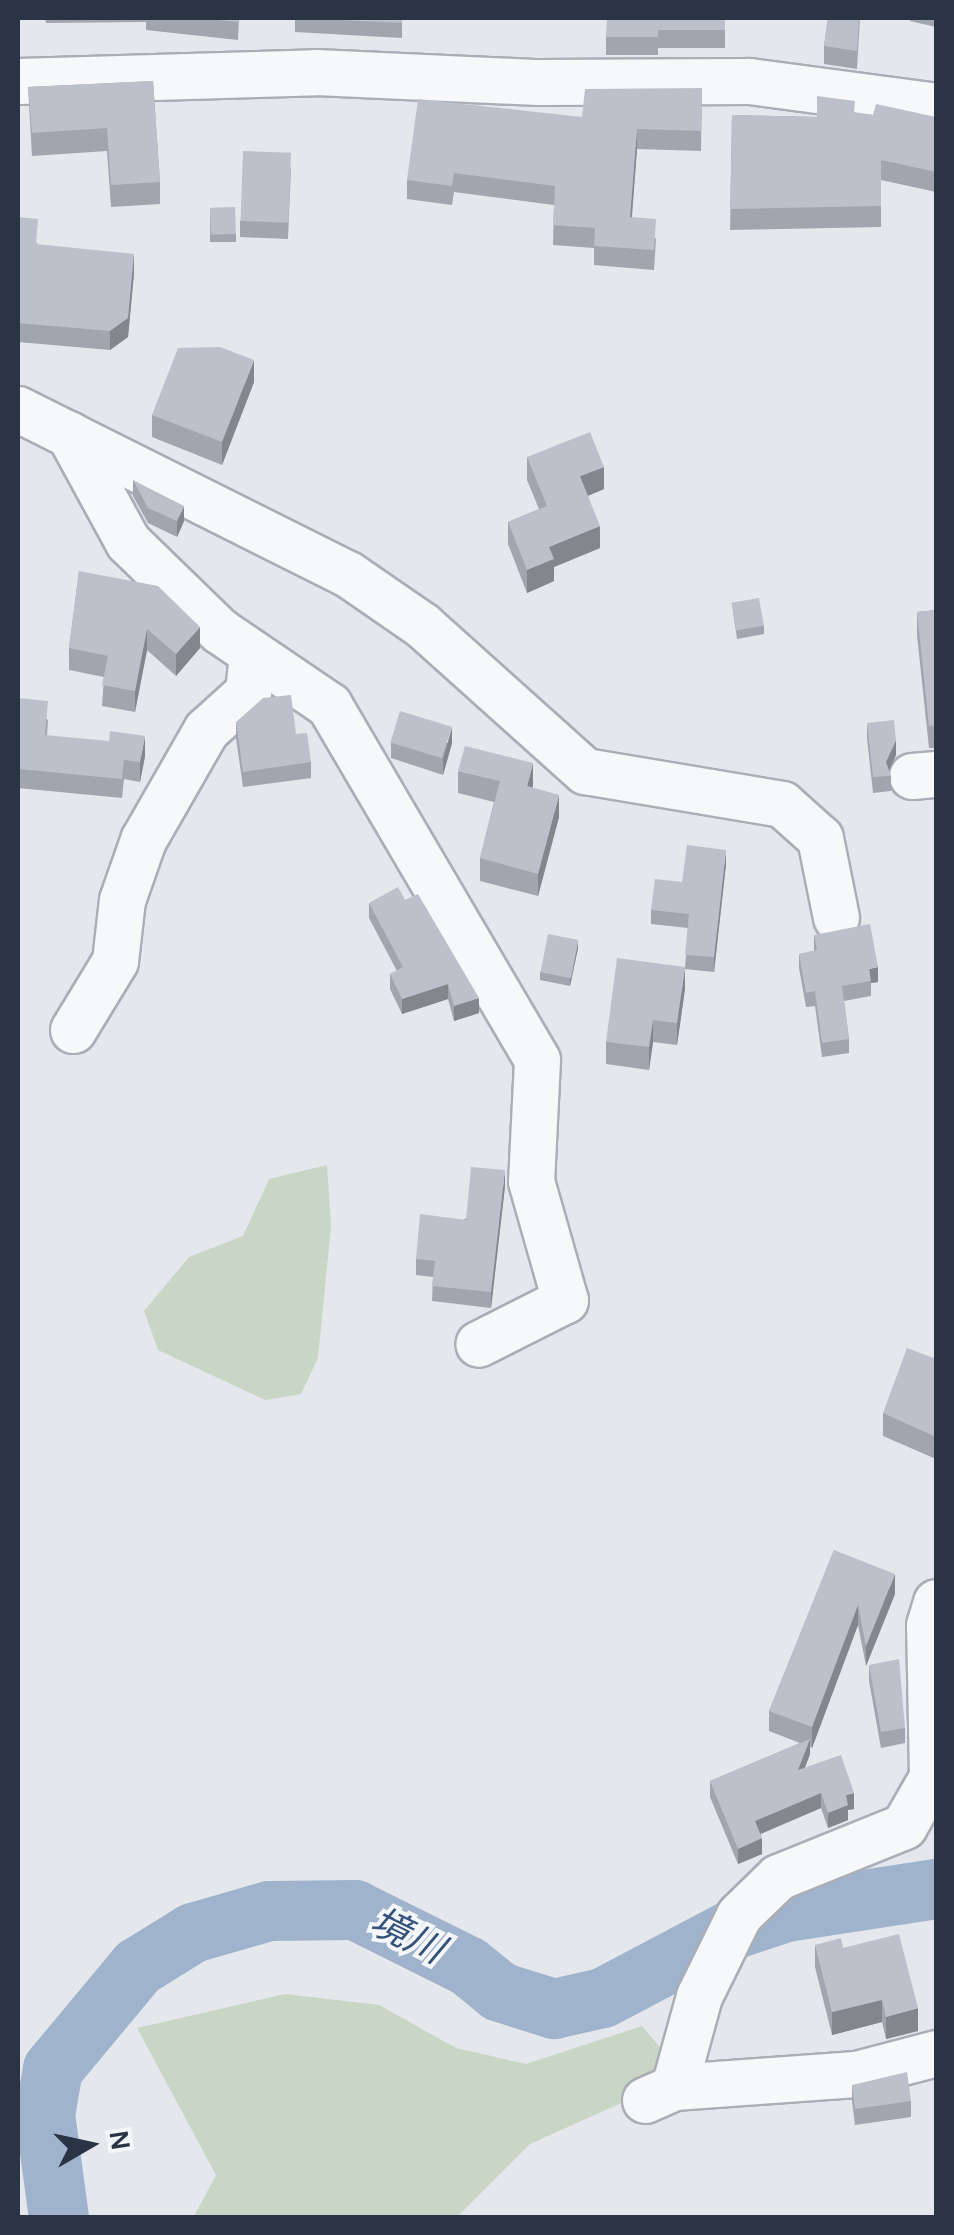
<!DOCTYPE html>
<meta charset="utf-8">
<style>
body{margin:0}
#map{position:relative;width:954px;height:2235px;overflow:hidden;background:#e4e7ec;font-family:Karla,"Noto Sans JP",sans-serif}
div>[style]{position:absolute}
.green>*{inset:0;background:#c9d6c5}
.river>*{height:60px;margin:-30px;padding:0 30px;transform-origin:30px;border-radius:30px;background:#9fb4cc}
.roads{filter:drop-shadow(2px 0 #a9aeb7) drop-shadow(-2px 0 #a9aeb7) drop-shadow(0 2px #a9aeb7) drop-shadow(0 -2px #a9aeb7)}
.minor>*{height:45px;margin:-22.5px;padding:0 22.5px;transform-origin:22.5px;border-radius:22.5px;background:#f7f8fa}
.wall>*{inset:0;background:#a1a5ae}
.shaded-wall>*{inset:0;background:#83868d}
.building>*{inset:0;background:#bbc0ca;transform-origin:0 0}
span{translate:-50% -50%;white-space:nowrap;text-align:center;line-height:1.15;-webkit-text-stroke:8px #f4f6f9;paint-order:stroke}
.water-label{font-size:38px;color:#34527a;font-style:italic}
.frame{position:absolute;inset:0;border:20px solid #2b3445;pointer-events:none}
.north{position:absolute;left:40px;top:2095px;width:100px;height:100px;-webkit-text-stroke:8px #f4f6f9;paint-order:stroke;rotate:81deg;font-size:28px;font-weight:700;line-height:40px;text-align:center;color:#2b3445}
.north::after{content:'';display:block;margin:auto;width:35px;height:45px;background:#2b3445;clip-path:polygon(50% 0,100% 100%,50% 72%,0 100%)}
</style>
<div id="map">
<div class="green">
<div style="clip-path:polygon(327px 1165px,331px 1226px,318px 1358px,301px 1394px,265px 1400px,158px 1350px,144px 1311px,189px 1257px,243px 1236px,269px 1179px)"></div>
<div style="clip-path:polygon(285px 1994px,379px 2005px,456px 2048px,526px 2064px,642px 2026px,664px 2052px,657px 2087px,530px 2144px,457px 2217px,193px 2218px,216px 2175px,137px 2028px)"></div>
</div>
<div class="river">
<div style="left:59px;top:2218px;width:104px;rotate:-97.7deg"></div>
<div style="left:45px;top:2115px;width:47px;rotate:-80.1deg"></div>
<div style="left:53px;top:2069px;width:133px;rotate:-50.2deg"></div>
<div style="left:138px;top:1967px;width:65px;rotate:-31.7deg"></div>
<div style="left:193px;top:1933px;width:79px;rotate:-16.1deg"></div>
<div style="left:269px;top:1911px;width:86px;rotate:-0.7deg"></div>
<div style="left:355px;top:1910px;width:126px;rotate:26.4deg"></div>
<div style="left:468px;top:1966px;width:41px;rotate:39.1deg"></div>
<div style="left:500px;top:1992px;width:57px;rotate:17.5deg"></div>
<div style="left:554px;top:2009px;width:50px;rotate:-12.7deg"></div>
<div style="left:603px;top:1998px;width:146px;rotate:-27.8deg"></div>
<div style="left:732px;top:1930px;width:57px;rotate:-18.4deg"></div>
<div style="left:786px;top:1912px;width:152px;rotate:-8.7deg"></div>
</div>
<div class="roads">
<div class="minor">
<div style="left:18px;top:81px;width:298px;rotate:-1.7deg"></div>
<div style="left:316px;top:72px;width:223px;rotate:2.6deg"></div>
<div style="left:539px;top:82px;width:210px;rotate:-0.3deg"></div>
<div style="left:749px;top:81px;width:189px;rotate:7.6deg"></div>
<div style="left:18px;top:409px;width:369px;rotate:26.6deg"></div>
<div style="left:348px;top:574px;width:90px;rotate:34.6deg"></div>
<div style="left:422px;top:625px;width:219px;rotate:41.9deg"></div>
<div style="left:585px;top:771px;width:200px;rotate:9.5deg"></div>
<div style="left:782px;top:804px;width:51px;rotate:41.8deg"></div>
<div style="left:820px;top:838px;width:81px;rotate:78.6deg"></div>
<div style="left:69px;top:434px;width:123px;rotate:61.4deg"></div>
<div style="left:128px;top:542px;width:128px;rotate:44.1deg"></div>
<div style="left:220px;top:631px;width:132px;rotate:34.2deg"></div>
<div style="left:329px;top:705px;width:411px;rotate:59.6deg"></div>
<div style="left:537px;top:1060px;width:121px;rotate:92.8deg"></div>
<div style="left:531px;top:1181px;width:124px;rotate:74.1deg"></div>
<div style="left:565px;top:1300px;width:97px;rotate:153.2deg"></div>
<div style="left:912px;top:776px;width:24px;rotate:-5deg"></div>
<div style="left:73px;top:1030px;width:81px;rotate:-58.7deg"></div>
<div style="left:115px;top:961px;width:61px;rotate:-83.5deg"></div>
<div style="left:122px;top:900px;width:64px;rotate:-70.7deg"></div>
<div style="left:143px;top:840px;width:127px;rotate:-60.2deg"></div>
<div style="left:206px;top:730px;width:57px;rotate:-42.1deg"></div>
<div style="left:248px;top:692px;width:39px;rotate:-84deg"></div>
<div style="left:674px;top:2087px;width:94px;rotate:-74.6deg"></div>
<div style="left:699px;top:1996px;width:90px;rotate:-63.7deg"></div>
<div style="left:739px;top:1915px;width:54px;rotate:-44.3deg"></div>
<div style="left:778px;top:1877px;width:136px;rotate:-22deg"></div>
<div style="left:904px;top:1826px;width:56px;rotate:-60.3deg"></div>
<div style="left:932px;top:1777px;width:152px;rotate:-91.1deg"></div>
<div style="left:929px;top:1625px;width:24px;rotate:-73deg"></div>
<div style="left:645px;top:2100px;width:32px;rotate:-24deg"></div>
<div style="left:674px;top:2087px;width:182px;rotate:-4.1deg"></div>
<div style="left:856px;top:2074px;width:83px;rotate:-14.7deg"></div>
</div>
</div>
<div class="wall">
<div style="clip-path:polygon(45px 18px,239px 18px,238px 40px,146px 30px,146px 22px,46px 23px)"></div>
<div style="clip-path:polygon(295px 18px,402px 18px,402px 38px,295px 32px)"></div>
<div style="clip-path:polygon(725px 18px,725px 48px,658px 48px,658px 55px,606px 55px,606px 37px)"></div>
<div style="clip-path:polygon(828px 18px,860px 18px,857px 69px,824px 64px,824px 46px)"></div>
<div style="clip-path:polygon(910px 18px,936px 18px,936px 27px,910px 21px)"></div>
<div style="clip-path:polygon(153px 81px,160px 182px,160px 204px,111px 207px,107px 151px,32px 156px,28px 87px)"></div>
<div style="clip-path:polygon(702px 88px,701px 151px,637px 149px,632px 217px,656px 239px,654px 270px,594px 265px,594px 248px,553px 245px,554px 205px,454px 192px,452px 205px,407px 199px,407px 180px,582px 117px)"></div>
<div style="clip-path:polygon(855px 113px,873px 115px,936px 117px,936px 192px,881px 180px,881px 227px,730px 230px,732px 115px,817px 117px)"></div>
<div style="clip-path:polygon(291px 168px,288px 239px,240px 237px,240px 221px)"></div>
<div style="clip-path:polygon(210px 208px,236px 234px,236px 242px,210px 242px)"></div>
<div style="clip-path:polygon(18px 217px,38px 245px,134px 273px,128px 337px,110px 350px,18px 342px)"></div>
<div style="clip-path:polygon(936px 219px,936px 249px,935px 249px,935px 228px)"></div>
<div style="clip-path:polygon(254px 382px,222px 465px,152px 437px,152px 415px)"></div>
<div style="clip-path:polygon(527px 457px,604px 489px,588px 496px,600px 548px,554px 567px,554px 581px,527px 593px,508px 544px,508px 522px,539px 509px,527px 480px)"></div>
<div style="clip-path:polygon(133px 480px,184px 521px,177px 537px,148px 523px,133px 496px)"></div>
<div style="clip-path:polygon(79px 571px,200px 648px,176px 676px,147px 650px,135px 712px,102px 706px,104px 677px,69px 670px,69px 648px)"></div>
<div style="clip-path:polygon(732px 604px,764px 626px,764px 634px,737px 639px)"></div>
<div style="clip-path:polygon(936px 610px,936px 748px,929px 748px,917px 635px,917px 612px)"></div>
<div style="clip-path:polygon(18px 698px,48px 720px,47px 736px,145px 756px,140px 782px,124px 779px,122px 798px,18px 788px)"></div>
<div style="clip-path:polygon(236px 722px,296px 734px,311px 762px,311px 778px,243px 787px,236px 738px)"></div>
<div style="clip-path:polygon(867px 723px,896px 755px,889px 770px,891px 776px,891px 791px,873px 793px,867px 738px)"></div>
<div style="clip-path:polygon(391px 743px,452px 743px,443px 775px,391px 758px)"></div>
<div style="clip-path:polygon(458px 771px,533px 788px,559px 817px,538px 896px,480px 881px,480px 858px,494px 802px,458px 793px)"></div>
<div style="clip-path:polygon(726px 864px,714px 972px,685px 969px,688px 928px,651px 924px,651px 910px,682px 882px)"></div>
<div style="clip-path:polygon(405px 900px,479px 1013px,454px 1021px,448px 999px,402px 1014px,390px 989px,390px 974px,397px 971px,369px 918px,369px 903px)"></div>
<div style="clip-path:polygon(814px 935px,878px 982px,871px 983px,871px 996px,844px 1001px,849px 1039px,849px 1053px,822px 1057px,815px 1006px,806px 1007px,799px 968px,799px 954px,814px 951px)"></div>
<div style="clip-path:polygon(578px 948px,570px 986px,540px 980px,540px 972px)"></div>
<div style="clip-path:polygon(685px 989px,677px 1045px,653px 1042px,649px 1070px,606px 1064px,606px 1042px)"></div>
<div style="clip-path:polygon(505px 1186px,491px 1308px,432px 1301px,433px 1277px,416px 1275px,416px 1259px)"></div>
<div style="clip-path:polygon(936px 1359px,936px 1459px,883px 1436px,883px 1413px)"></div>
<div style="clip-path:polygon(834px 1550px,895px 1594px,866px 1666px,858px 1625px,812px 1748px,810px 1747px,810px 1754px,805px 1768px,854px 1809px,848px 1810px,848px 1820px,828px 1828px,821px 1808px,761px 1834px,762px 1854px,738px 1864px,710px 1797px,710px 1781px,800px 1743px,769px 1731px,769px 1711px)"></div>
<div style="clip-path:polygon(869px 1665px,905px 1728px,905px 1743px,881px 1748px,869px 1681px)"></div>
<div style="clip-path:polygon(815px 1945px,843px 1948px,918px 2031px,886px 2039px,882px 2022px,832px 2035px,815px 1967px)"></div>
<div style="clip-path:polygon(852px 2085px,911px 2101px,911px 2117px,855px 2125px,852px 2101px)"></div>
</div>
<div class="shaded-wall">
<div style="clip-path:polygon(637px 129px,637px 149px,630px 237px,630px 217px)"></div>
<div style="clip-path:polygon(134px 254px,134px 273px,128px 337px,110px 350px,110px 331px)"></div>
<div style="clip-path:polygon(254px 360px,254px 382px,222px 465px,222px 442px)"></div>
<div style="clip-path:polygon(604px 467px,604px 489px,580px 499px,580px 476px)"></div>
<div style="clip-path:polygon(184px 506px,184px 521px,177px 537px,177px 521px)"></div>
<div style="clip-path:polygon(600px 526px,600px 548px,554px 567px,554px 581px,527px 593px,527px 570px,549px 547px)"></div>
<div style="clip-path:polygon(200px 627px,200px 648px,176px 676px,176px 654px)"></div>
<div style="clip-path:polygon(147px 629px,147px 650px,135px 712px,135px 691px)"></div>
<div style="clip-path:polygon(452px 727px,452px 743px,443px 775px,443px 759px)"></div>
<div style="clip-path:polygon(145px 736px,145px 756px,140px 782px,140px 762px)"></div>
<div style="clip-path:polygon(896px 740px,896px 755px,886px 777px,886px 762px)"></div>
<div style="clip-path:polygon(533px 763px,533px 786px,527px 809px,527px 786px)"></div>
<div style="clip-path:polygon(559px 795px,559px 817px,538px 896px,538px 874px)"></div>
<div style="clip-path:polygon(726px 850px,726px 864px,714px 972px,714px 957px)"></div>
<div style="clip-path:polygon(578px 940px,578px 948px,570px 986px,570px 978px)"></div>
<div style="clip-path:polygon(685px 967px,685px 989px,677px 1045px,677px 1023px)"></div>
<div style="clip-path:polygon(878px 967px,878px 982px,871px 983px,869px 969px)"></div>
<div style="clip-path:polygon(448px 984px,448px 999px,402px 1014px,402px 999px)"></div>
<div style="clip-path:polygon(479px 998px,479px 1013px,454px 1021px,454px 1006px)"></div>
<div style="clip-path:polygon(653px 1020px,653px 1042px,649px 1070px,649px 1047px)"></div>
<div style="clip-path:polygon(505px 1170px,505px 1186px,491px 1308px,491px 1292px)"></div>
<div style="clip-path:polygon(895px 1574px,895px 1594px,866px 1666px,866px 1646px)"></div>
<div style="clip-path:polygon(858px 1605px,858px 1625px,812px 1748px,812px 1727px)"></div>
<div style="clip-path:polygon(810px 1739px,810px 1754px,798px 1785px,798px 1770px)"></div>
<div style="clip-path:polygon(821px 1793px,821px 1808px,755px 1836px,755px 1821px)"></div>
<div style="clip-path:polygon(854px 1793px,854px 1809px,848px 1810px,848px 1820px,828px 1828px,828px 1813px,846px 1795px)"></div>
<div style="clip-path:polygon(762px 1838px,762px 1854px,738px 1864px,738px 1849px)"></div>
<div style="clip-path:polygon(882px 2000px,882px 2022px,832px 2035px,832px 2012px)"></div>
<div style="clip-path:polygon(918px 2008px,918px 2031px,886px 2039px,886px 2017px)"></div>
</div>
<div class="building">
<div style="clip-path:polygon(199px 18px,238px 18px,238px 22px)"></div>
<div style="clip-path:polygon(295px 18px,402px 18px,402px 23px)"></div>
<div style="clip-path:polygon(607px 18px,725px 18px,725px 30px,658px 30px,658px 37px,606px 37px)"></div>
<div style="clip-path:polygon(828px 18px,859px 18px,857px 51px,824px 46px)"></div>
<div style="clip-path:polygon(153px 81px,160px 182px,111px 185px,107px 128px,32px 133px,28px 87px)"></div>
<div style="clip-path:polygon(702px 88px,701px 131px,637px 129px,630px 217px,656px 219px,654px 250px,594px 246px,595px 228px,553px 225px,555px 186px,454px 173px,452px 186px,407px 180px,418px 99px,582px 117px,585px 89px)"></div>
<div style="clip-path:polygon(817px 96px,855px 101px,854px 112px,873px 115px,876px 104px,936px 117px,936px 172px,881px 160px,881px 206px,730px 209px,732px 115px,817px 117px)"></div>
<div style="left:243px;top:151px;width:48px;height:70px;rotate:2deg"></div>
<div style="left:235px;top:207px;width:27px;height:25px;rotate:88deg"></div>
<div style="clip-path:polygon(18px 217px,38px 219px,36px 244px,134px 254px,128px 318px,110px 331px,18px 323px)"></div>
<div style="clip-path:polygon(220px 347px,254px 360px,222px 442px,152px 415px,178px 348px)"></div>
<div style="clip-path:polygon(590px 432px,604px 467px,580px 476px,600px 526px,549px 547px,554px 559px,527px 570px,508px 522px,547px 506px,527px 457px)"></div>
<div style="clip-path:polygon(133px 480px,184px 506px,177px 521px,148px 508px)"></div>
<div style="clip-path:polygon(79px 571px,158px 586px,200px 627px,176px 654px,147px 629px,135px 691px,102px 685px,108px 656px,69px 648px)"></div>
<div style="left:759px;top:598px;width:28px;height:28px;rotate:80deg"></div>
<div style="clip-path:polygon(936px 610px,936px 725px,929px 726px,917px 612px)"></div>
<div style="clip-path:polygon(291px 695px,296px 734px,307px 733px,311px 762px,243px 772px,236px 722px,263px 698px)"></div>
<div style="clip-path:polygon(18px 698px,48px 701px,45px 735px,109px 741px,110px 731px,145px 736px,140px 762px,124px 760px,122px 779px,18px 769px)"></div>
<div style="left:400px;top:711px;width:54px;height:33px;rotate:17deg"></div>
<div style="clip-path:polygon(894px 720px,896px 740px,886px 762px,891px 776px,873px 777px,867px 723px)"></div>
<div style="clip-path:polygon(465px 746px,533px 763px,527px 786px,559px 795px,538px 874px,480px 858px,500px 781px,458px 771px)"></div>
<div style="clip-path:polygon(687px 845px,726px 850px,714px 957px,685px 955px,689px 914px,651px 910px,655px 879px,682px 882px)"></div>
<div style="clip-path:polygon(398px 887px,405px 900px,418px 894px,479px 998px,454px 1006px,448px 984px,402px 999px,390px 974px,403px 967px,369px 903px)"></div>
<div style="clip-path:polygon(870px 924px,878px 967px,869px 969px,871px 981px,842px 986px,849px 1039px,822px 1043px,815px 991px,806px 993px,799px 954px,817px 950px,814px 935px)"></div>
<div style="left:548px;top:934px;width:31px;height:39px;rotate:11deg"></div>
<div style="clip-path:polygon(617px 958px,685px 967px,677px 1023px,653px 1020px,649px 1047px,606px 1042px)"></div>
<div style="clip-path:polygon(471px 1167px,505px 1170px,491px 1292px,432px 1286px,435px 1261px,416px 1259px,420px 1214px,466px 1220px)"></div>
<div style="clip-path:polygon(907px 1348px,936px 1359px,936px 1437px,883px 1413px)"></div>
<div style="clip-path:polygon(834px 1550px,895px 1574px,866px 1646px,858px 1605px,812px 1727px,769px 1711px)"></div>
<div style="clip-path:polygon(899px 1659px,905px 1728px,881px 1732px,869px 1665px)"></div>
<div style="clip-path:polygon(810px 1739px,798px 1770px,841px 1755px,854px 1793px,846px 1795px,848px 1805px,828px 1813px,821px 1793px,755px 1821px,762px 1838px,738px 1849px,710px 1781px)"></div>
<div style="clip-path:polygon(899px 1934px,918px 2008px,886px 2017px,882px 2000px,832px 2012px,815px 1945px,841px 1938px,843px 1948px)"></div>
<div style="clip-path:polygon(907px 2072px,911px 2101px,855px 2109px,852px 2085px)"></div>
</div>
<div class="water-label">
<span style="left:407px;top:1936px;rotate:26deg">境川</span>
</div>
<div class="frame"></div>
<div class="north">N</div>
</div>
